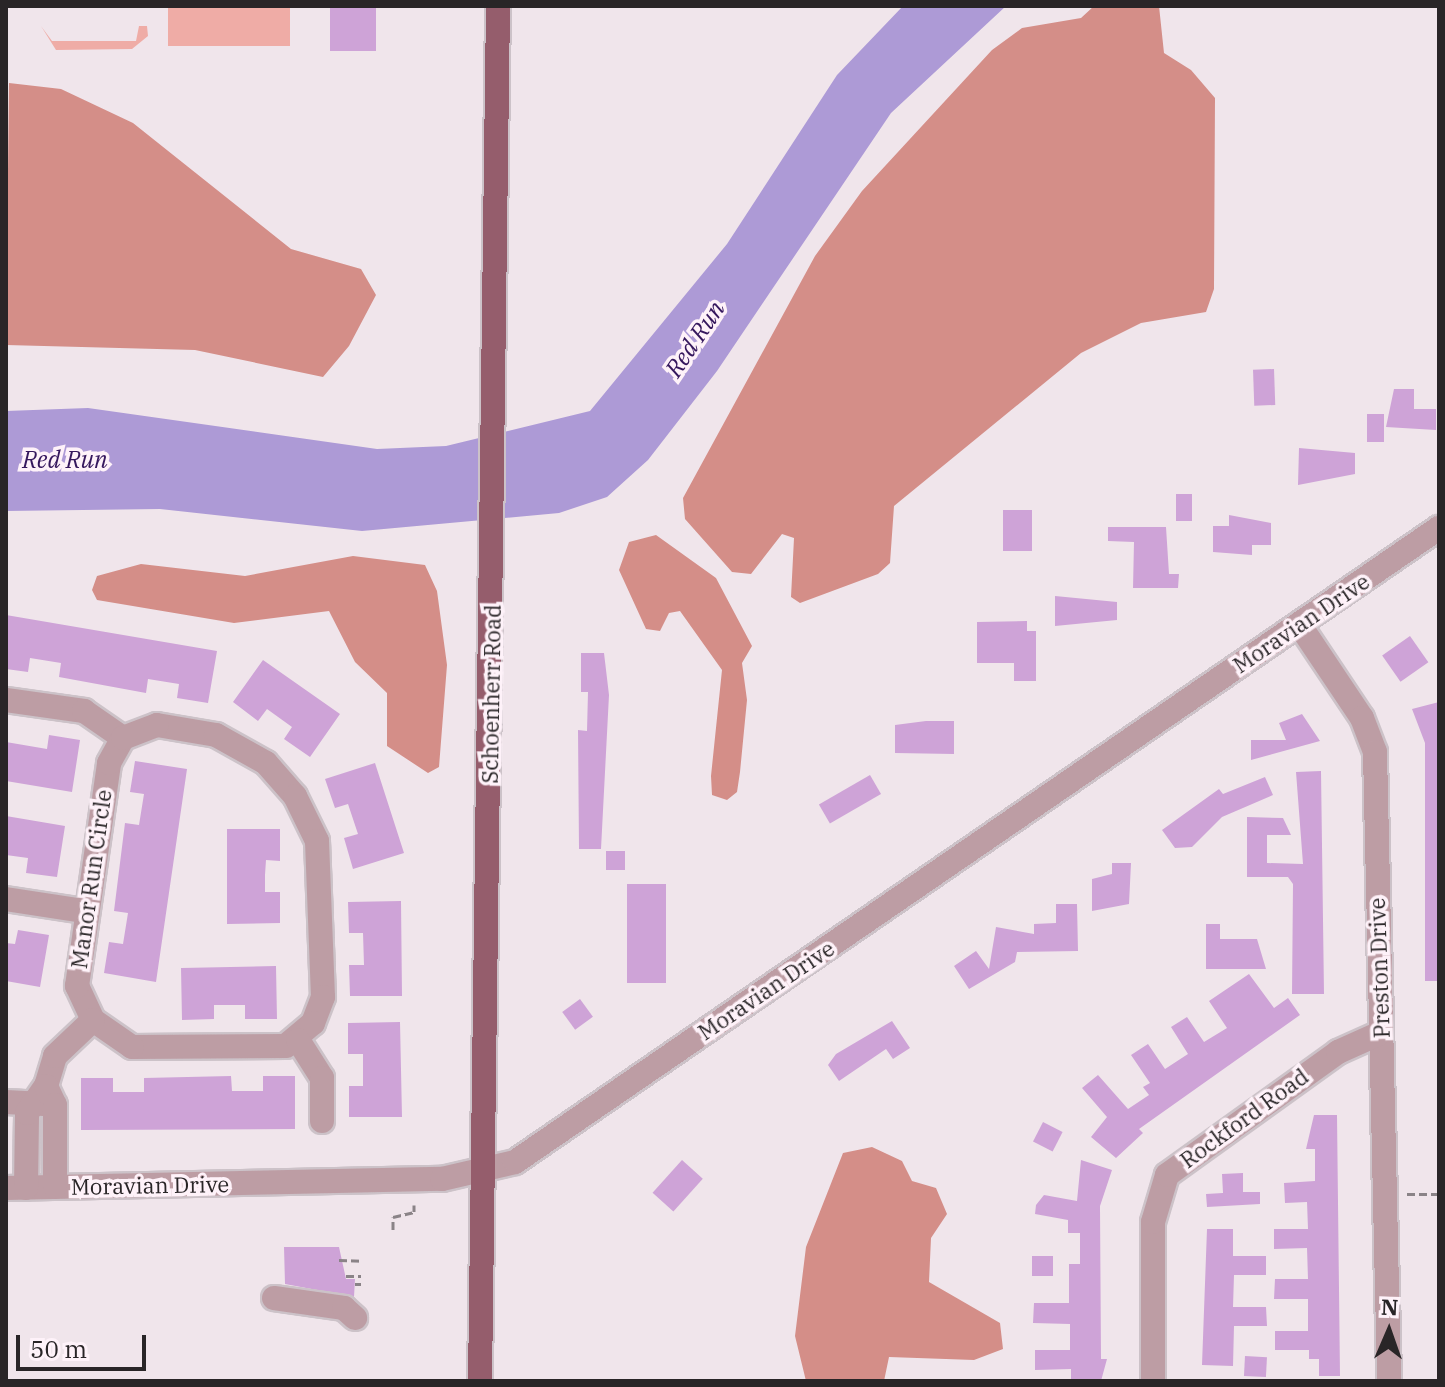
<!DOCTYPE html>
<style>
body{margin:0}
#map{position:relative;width:1445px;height:1387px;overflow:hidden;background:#f0e5eb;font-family:"IBM Plex Serif",serif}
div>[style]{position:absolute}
.green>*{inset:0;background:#efaca6;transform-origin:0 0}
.forest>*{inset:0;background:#d48e88}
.water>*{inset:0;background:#ad9ad6}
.building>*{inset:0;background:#cea3d7;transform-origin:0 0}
.path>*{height:3px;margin-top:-1.5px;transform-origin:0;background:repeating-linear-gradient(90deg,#8a8387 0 8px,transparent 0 12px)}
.roads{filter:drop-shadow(2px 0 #ccc2c8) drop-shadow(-2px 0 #ccc2c8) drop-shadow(0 2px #ccc2c8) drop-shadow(0 -2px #ccc2c8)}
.minor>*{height:24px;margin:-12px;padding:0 12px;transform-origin:12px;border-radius:12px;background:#bd9da4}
.major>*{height:24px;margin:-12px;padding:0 12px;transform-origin:12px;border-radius:12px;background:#955d6c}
span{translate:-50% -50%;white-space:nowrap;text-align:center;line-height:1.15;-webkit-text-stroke:7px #fef2f9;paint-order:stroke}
.street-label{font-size:22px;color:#292527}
.water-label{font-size:24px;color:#35175d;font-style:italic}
.frame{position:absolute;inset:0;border:8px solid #292527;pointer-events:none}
.north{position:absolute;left:1349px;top:1291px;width:80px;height:80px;-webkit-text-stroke:6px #fef2f9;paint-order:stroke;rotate:2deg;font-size:22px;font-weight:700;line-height:32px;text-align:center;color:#292527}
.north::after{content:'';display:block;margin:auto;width:28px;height:36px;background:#292527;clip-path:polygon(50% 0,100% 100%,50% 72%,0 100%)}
.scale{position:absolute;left:16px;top:1335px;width:130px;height:36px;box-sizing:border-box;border:4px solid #292527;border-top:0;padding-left:10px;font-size:24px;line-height:28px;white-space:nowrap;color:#292527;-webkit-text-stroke:6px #fef2f9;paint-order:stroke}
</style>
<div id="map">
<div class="green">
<div style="left:168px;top:6px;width:122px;height:40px"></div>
<div style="clip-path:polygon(41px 26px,52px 41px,136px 41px,139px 26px,147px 26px,148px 36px,132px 49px,56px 50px)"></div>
</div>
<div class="forest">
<div style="clip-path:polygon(1094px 6px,1159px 6px,1164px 53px,1191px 70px,1215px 98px,1214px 289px,1206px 312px,1141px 323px,1081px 353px,894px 506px,890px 563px,878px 574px,800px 603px,791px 597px,794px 538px,782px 534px,751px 574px,732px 572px,685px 519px,683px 498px,815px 256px,862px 191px,992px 50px,1022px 28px,1081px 18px)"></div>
<div style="clip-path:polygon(9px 83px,61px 89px,133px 123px,291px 249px,361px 269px,376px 295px,349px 346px,323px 377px,195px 350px,6px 345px)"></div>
<div style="clip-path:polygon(656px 535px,716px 578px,752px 646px,742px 663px,747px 700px,740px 772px,737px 792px,727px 800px,712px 795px,711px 776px,722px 670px,680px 611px,669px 613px,660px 631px,646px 629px,619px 570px,629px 542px)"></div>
<div style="clip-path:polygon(353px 556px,425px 565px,437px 591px,447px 665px,439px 767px,428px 773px,387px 746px,387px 693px,355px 662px,329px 611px,234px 623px,97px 600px,92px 590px,97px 576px,141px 564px,245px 576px)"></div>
<div style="clip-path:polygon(872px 1147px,902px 1161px,912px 1181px,936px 1188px,947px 1214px,931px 1238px,929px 1282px,1000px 1323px,1003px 1349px,974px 1360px,889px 1357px,884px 1381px,806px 1381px,795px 1336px,806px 1247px,843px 1153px)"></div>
</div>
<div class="water">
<div style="clip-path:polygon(903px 6px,1006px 6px,891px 113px,717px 371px,648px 460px,607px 497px,559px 513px,362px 531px,160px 509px,6px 511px,6px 411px,88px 408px,377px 449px,446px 446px,590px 411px,727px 244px,837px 75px)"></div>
</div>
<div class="building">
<div style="left:330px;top:6px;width:46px;height:45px"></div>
<div style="left:1274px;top:369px;width:36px;height:21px;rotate:88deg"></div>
<div style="clip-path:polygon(1394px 389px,1414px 389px,1414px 409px,1436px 409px,1436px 430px,1386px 427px)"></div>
<div style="left:1367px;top:414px;width:17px;height:28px"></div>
<div style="clip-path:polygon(1299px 448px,1355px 453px,1355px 474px,1298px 485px)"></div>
<div style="left:1176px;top:494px;width:16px;height:27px"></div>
<div style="left:1003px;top:510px;width:29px;height:41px"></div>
<div style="clip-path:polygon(1229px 515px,1271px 523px,1271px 545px,1252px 545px,1252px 555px,1213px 552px,1213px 526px,1229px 526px)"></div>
<div style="clip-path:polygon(1108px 527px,1166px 527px,1169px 574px,1179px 574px,1178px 588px,1133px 588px,1134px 542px,1108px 541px)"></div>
<div style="clip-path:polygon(1055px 596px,1117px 602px,1117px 620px,1055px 626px)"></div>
<div style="clip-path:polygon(6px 615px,217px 651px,208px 703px,177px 698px,179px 684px,148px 679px,146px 693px,59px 677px,61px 663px,30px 658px,28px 672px,6px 669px)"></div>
<div style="clip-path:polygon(1027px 621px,1027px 631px,1036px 631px,1036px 681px,1014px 681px,1014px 663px,977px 663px,977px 622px)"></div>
<div style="left:1410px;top:636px;width:32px;height:34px;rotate:55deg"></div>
<div style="clip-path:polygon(581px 653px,604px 653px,609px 695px,601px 849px,579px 849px,578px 730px,587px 731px,588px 692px,581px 692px)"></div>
<div style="clip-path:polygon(263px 660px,340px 714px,310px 757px,284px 739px,292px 727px,267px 709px,258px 721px,233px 702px)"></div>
<div style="clip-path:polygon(1439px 702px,1439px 981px,1425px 981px,1425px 743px,1412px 709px)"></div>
<div style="clip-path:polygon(1302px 714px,1320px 741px,1251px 760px,1251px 740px,1286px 740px,1279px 723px)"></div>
<div style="clip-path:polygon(926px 721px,954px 721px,954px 754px,895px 753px,895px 725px)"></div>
<div style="clip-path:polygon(49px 735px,80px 740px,72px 792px,6px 781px,6px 742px,47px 749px)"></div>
<div style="clip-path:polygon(135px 761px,187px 769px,156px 982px,104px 973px,109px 942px,123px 944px,128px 913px,114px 911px,125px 823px,139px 825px,144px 794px,130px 792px)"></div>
<div style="clip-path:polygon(375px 763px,404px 853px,353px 869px,344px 838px,358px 834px,348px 804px,335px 808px,325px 779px)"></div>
<div style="clip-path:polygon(1321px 771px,1324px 994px,1292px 994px,1293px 884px,1288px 877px,1247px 877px,1247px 817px,1283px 818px,1291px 835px,1267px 835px,1267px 863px,1303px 864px,1296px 772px)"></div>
<div style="left:870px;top:775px;width:22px;height:59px;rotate:60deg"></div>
<div style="clip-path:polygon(1265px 777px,1273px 795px,1222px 817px,1192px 847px,1175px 848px,1162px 830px,1219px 789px,1223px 794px)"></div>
<div style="clip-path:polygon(6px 816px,65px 826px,57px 877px,26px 873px,28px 858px,6px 855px)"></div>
<div style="clip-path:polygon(227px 829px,280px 829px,280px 861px,266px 860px,265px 875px,265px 892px,280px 892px,280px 923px,227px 924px)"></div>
<div style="left:606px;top:851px;width:19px;height:19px"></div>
<div style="clip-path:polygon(1112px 863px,1131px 863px,1129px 904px,1092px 911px,1092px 879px,1112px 874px)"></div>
<div style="left:627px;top:884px;width:39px;height:99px"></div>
<div style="clip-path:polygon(401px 901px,402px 996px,350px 996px,349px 965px,364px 965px,363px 933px,349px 933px,348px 902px)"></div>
<div style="clip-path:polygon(1056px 904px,1077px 904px,1078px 951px,1017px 952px,1015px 962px,969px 989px,954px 966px,976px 951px,989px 969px,996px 927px,1034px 934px,1034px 924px,1056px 923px)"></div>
<div style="clip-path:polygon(1206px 924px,1220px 924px,1220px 939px,1257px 939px,1266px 969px,1206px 969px)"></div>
<div style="clip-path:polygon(18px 930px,49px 935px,40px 987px,6px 981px,6px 943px,15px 944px)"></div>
<div style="clip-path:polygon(276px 966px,277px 1019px,245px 1019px,245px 1005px,214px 1005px,214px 1019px,182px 1020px,181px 968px)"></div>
<div style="clip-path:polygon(1249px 974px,1274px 1008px,1288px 998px,1300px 1015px,1139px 1129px,1143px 1133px,1116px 1158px,1091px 1137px,1107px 1117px,1082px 1088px,1098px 1075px,1128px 1109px,1149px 1095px,1143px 1087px,1150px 1083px,1131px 1055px,1148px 1044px,1165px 1069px,1188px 1054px,1171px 1027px,1187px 1017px,1204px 1042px,1227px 1028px,1209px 1001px)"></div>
<div style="left:580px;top:999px;width:22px;height:22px;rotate:54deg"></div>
<div style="clip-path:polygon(892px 1021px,910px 1048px,893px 1059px,886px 1049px,839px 1081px,828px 1065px,836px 1054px)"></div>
<div style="clip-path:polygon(400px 1022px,402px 1117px,349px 1117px,349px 1086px,363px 1086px,363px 1054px,348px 1054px,348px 1023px)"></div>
<div style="clip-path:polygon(231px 1076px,232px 1091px,263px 1091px,263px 1076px,295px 1076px,295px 1129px,81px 1130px,81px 1078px,113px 1078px,113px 1092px,144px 1092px,144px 1078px)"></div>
<div style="clip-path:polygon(1314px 1115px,1337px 1115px,1340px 1376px,1319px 1376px,1319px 1359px,1309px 1359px,1309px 1350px,1275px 1350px,1275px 1331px,1308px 1331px,1308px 1299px,1274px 1299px,1275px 1279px,1308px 1279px,1307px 1248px,1274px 1249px,1274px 1229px,1308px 1229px,1307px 1202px,1285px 1203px,1284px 1183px,1315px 1181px,1315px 1149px,1306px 1149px)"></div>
<div style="left:1043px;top:1122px;width:22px;height:22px;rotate:27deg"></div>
<div style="left:682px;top:1160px;width:28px;height:44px;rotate:42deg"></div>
<div style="clip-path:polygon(1081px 1160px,1112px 1170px,1100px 1206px,1101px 1359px,1107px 1359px,1101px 1381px,1071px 1381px,1071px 1369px,1035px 1370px,1035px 1350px,1070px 1350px,1070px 1324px,1033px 1323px,1034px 1303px,1069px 1303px,1069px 1264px,1080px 1264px,1080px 1233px,1068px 1233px,1068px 1220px,1035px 1214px,1036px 1205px,1044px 1195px,1077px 1201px)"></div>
<div style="clip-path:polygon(1243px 1173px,1243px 1192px,1260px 1192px,1260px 1204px,1207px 1207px,1206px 1194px,1223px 1193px,1222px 1174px)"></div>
<div style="clip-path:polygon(1207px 1229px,1233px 1229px,1233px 1256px,1266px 1256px,1266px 1275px,1234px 1275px,1233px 1307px,1266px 1307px,1267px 1326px,1234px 1326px,1233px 1366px,1202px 1365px)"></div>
<div style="clip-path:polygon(284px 1247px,339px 1247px,346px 1279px,355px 1279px,354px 1297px,285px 1284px)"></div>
<div style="left:1053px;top:1256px;width:20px;height:21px;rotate:90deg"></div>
<div style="left:1245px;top:1356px;width:22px;height:20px;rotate:3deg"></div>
</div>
<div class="path">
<div style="left:1407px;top:1194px;width:32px"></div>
<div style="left:393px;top:1230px;width:13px;rotate:-90deg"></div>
<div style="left:393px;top:1217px;width:22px;rotate:-13deg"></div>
<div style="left:414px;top:1212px;width:7px;rotate:-90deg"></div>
<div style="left:339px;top:1260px;width:23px;rotate:2deg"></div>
<div style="left:346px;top:1276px;width:15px"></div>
<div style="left:355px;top:1284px;width:6px"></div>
</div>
<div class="roads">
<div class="minor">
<div style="left:1299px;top:624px;width:113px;rotate:56.2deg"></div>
<div style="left:1362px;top:718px;width:36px;rotate:69deg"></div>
<div style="left:1375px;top:752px;width:629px;rotate:88.72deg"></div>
<div style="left:6px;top:700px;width:79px;rotate:8deg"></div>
<div style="left:84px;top:711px;width:47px;rotate:34.7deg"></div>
<div style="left:157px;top:725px;width:60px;rotate:9.6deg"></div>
<div style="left:216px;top:735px;width:57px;rotate:29.2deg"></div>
<div style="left:266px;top:763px;width:44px;rotate:48.7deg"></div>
<div style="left:295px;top:796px;width:50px;rotate:63.9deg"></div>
<div style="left:317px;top:841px;width:156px;rotate:87.8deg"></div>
<div style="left:323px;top:997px;width:28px;rotate:111deg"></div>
<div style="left:313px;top:1023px;width:35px;rotate:140deg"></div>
<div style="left:286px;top:1046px;width:154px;rotate:179.6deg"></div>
<div style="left:132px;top:1047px;width:47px;rotate:-145.3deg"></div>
<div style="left:93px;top:1020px;width:38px;rotate:-115deg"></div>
<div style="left:77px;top:986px;width:225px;rotate:-81.8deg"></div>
<div style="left:109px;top:763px;width:29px;rotate:-61deg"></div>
<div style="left:123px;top:738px;width:36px;rotate:-21deg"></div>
<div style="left:6px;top:899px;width:79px;rotate:8.7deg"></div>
<div style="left:298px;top:1040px;width:45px;rotate:57.7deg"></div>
<div style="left:322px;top:1078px;width:43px;rotate:90deg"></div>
<div style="left:46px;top:1086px;width:31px;rotate:-73deg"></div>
<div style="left:55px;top:1056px;width:52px;rotate:-43.5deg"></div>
<div style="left:6px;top:1102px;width:38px;rotate:3deg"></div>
<div style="left:6px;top:1188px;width:436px;rotate:-1.2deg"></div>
<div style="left:442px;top:1179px;width:75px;rotate:-13.1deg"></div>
<div style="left:515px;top:1162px;width:1121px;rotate:-34.46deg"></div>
<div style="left:26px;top:1188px;width:75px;rotate:-89.2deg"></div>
<div style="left:27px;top:1113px;width:33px;rotate:-55deg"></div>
<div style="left:46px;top:1086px;width:21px;rotate:65deg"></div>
<div style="left:55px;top:1105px;width:82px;rotate:90deg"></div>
<div style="left:274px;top:1298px;width:71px;rotate:8.1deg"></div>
<div style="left:344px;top:1308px;width:15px;rotate:42deg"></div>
<div style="left:1153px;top:1381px;width:159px;rotate:-90deg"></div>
<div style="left:1153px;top:1222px;width:49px;rotate:-73.4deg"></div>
<div style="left:1167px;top:1175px;width:211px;rotate:-35.7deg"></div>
<div style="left:1338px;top:1052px;width:44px;rotate:-24.2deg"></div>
</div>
<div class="major">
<div style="left:480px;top:1381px;width:1375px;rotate:-89.25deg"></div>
</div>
</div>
<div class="street-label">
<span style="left:1301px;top:623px;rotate:-34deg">Moravian Drive</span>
<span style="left:491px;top:694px;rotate:-89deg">Schoenherr Road</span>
<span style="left:91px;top:879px;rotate:-82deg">Manor Run Circle</span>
<span style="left:1379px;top:968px;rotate:-92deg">Preston Drive</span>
<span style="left:766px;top:990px;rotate:-34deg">Moravian Drive</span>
<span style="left:1244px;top:1118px;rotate:-36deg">Rockford Road</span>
<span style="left:150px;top:1185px;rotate:-1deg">Moravian Drive</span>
</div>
<div class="water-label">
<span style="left:695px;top:339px;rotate:-56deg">Red Run</span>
<span style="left:65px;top:460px">Red Run</span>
</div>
<div class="frame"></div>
<div class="north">N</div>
<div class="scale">50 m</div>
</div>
